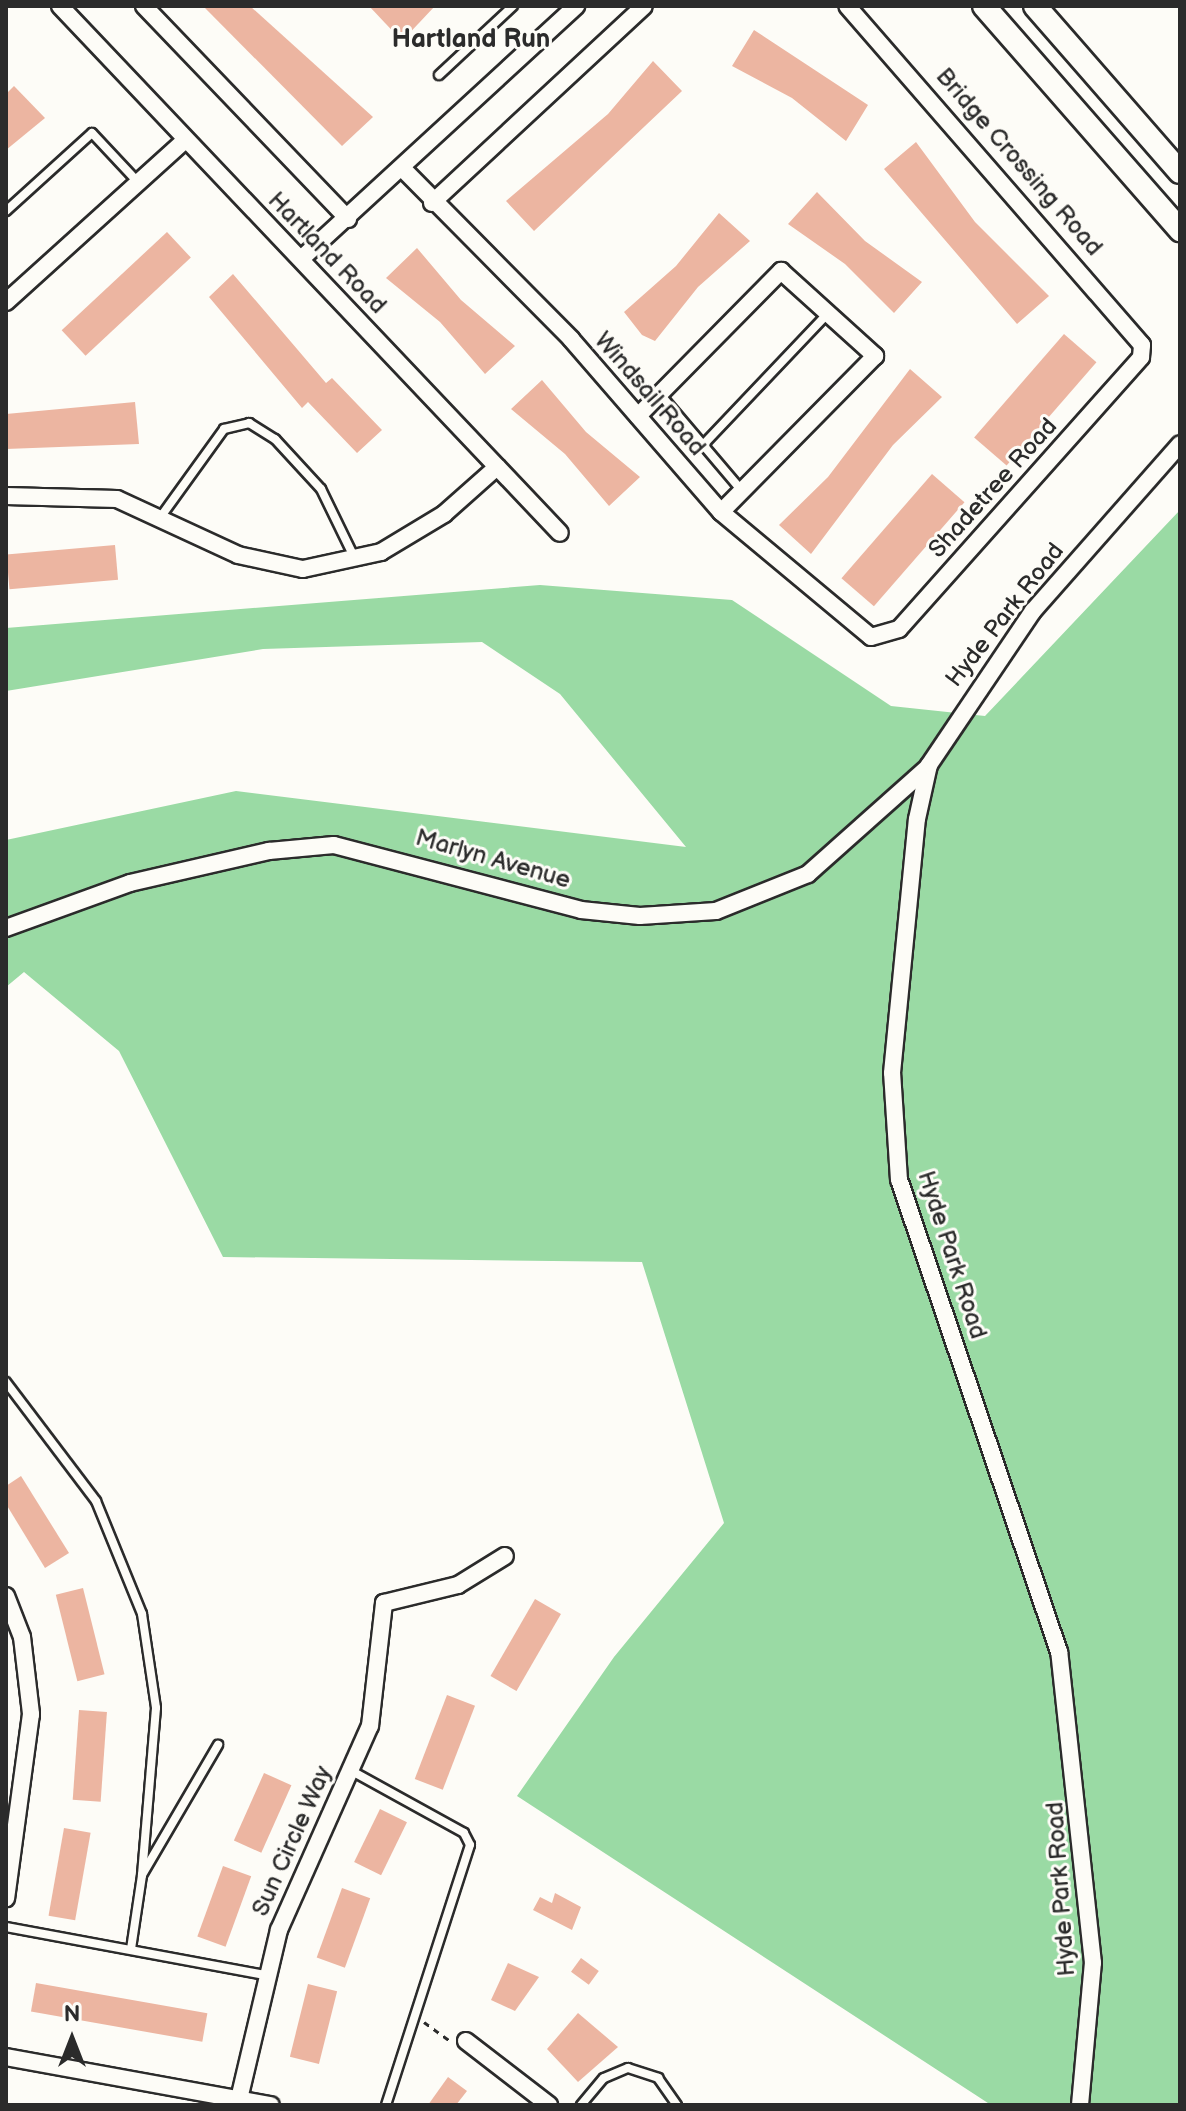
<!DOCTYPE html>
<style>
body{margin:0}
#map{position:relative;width:1186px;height:2111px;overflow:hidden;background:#fdfcf7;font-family:"Balsamiq Sans",sans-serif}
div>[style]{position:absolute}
.green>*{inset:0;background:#9adaa4}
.building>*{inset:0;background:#ecb5a1;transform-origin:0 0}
.path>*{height:3px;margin-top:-1.5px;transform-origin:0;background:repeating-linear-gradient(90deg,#2b2b2b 0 6px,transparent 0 12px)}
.roads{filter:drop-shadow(2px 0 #2b2b2b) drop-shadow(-2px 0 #2b2b2b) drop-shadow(0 2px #2b2b2b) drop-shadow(0 -2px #2b2b2b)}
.lane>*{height:8px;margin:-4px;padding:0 4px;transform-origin:4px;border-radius:4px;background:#fdfcf7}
.street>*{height:16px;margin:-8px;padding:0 8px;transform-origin:8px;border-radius:8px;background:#fdfcf7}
.secondary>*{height:22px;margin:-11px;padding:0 11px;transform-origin:11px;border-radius:11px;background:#fdfcf7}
span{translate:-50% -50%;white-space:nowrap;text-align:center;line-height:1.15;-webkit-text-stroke:6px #fdfcf7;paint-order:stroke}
.street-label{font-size:24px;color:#2b2b2b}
.neighbourhood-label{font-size:26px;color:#2b2b2b;font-weight:700}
.frame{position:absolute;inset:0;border:8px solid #2b2b2b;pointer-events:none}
.north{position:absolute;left:32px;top:1999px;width:80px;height:80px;-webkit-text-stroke:6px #fdfcf7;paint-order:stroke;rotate:0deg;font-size:22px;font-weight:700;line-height:32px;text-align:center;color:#2b2b2b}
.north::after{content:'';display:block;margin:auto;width:28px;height:36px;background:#2b2b2b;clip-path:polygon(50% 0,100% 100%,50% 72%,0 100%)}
</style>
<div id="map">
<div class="green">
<div style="clip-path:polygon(1180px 510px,1180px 2105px,991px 2105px,517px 1796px,614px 1657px,724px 1523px,642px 1262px,223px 1257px,119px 1051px,24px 972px,6px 987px,6px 840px,236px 791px,686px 847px,560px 694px,482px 642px,263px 649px,6px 691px,6px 628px,540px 585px,732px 600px,891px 706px,985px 716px)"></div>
</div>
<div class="building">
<div style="clip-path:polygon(203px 6px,250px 6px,373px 117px,342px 146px)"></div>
<div style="clip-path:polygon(369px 6px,435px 6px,402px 41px)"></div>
<div style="clip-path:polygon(754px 30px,868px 105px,846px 141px,792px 98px,732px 66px)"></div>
<div style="clip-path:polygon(653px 61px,682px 91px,534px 231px,506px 201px,608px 114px)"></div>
<div style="clip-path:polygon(14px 86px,45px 118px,6px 150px,6px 94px)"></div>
<div style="clip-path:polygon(916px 142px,975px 222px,1049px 296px,1017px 324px,884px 169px)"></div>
<div style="clip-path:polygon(817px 192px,865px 241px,922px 282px,894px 313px,845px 264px,788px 224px)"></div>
<div style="clip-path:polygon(719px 213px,750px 241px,698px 287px,655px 341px,642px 335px,624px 312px,676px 266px)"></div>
<div style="left:167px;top:232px;width:35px;height:144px;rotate:47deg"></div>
<div style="clip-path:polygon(417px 248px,461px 300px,515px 346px,485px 374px,440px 322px,386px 278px)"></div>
<div style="clip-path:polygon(233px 274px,326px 383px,332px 378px,382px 430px,357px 453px,308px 402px,302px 408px,209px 297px)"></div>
<div style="left:1064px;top:334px;width:43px;height:137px;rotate:41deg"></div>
<div style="clip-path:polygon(910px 369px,942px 397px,893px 445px,811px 554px,779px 525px,828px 477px)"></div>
<div style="clip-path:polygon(542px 380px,586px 432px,640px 477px,609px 506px,565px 454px,511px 409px)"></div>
<div style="clip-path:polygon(135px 402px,139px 444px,6px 449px,6px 414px)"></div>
<div style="left:932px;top:474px;width:43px;height:138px;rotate:41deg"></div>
<div style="left:115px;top:545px;width:35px;height:109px;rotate:85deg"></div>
<div style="clip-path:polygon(21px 1476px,69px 1553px,45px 1568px,6px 1504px,6px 1486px)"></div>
<div style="left:83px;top:1588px;width:89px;height:28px;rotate:76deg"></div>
<div style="left:535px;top:1599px;width:30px;height:89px;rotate:30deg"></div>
<div style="left:447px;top:1695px;width:30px;height:90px;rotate:21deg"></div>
<div style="left:79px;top:1710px;width:28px;height:90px;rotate:4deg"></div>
<div style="left:264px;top:1773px;width:30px;height:74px;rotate:24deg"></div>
<div style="left:380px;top:1809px;width:30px;height:59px;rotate:26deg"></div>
<div style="left:64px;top:1828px;width:27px;height:89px;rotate:10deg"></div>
<div style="left:223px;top:1866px;width:30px;height:75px;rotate:20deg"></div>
<div style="left:342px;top:1888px;width:30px;height:74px;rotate:20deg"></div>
<div style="clip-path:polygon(555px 1893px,581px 1907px,572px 1930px,533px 1910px,540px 1897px,552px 1903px)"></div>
<div style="left:581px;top:1958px;width:22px;height:17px;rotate:36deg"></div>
<div style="clip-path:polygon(508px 1963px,539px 1977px,515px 2011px,491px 2000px)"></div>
<div style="left:36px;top:1983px;width:174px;height:29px;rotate:10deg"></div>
<div style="left:308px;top:1984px;width:30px;height:75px;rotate:14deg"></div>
<div style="clip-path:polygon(578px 2013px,618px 2047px,578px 2082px,547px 2049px)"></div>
<div style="clip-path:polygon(448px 2077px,467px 2091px,456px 2105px,428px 2105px)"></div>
</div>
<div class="path">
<div style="left:424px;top:2022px;width:32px;rotate:36deg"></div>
</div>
<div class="roads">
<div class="lane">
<div style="left:439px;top:75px;width:101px;rotate:-43deg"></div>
<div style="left:6px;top:211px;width:116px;rotate:-42.2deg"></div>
<div style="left:92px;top:133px;width:64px;rotate:46.9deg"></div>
<div style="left:659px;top:393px;width:128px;rotate:49.7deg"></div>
<div style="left:702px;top:446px;width:183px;rotate:-46.5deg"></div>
<div style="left:162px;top:515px;width:106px;rotate:-54.2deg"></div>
<div style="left:224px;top:429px;width:26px;rotate:-13deg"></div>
<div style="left:249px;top:423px;width:31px;rotate:32deg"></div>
<div style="left:275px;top:439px;width:68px;rotate:47.4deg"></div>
<div style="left:321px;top:489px;width:76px;rotate:64.1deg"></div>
<div style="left:6px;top:1382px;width:149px;rotate:52.9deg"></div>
<div style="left:96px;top:1501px;width:122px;rotate:67.8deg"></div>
<div style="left:142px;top:1614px;width:95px;rotate:81.5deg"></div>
<div style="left:156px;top:1708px;width:168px;rotate:94.8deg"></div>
<div style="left:350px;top:1770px;width:130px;rotate:28.9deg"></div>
<div style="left:464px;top:1833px;width:13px;rotate:63deg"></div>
<div style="left:470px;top:1845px;width:273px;rotate:107.9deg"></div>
<div style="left:6px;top:1927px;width:262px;rotate:10.5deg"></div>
<div style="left:131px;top:1949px;width:75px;rotate:-81.5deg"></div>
<div style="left:142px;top:1875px;width:151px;rotate:-59.7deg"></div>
<div style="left:581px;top:2105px;width:35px;rotate:-50deg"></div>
<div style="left:604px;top:2078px;width:26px;rotate:-23deg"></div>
<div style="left:628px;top:2068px;width:32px;rotate:18deg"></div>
<div style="left:658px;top:2078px;width:33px;rotate:55deg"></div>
</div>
<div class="street">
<div style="left:60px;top:6px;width:726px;rotate:46.51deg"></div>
<div style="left:144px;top:6px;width:295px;rotate:46.2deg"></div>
<div style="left:404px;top:170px;width:238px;rotate:45.3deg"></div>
<div style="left:571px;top:339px;width:229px;rotate:49.1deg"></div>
<div style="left:721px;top:512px;width:195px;rotate:39.8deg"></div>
<div style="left:871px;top:637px;width:29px;rotate:-16deg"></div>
<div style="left:899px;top:629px;width:364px;rotate:-48.3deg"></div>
<div style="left:1141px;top:357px;width:12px;rotate:-85deg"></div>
<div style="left:1142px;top:345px;width:449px;rotate:-131deg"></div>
<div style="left:432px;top:203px;width:289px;rotate:-42.9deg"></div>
<div style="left:301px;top:259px;width:374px;rotate:-42.6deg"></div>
<div style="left:6px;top:302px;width:241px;rotate:-42.1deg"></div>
<div style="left:638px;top:416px;width:204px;rotate:-45.4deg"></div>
<div style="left:781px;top:271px;width:127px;rotate:42.1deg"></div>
<div style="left:875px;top:356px;width:219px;rotate:134.6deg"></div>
<div style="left:6px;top:496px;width:111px;rotate:1.5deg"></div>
<div style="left:117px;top:499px;width:133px;rotate:24.8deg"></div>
<div style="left:238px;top:555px;width:66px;rotate:12.2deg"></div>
<div style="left:303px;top:569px;width:80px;rotate:-12.3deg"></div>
<div style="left:381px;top:552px;width:74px;rotate:-31.1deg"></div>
<div style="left:444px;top:514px;width:71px;rotate:-41.6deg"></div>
<div style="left:6px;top:928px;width:132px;rotate:-19.9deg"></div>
<div style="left:130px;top:883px;width:143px;rotate:-13deg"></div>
<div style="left:269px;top:851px;width:65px;rotate:-5.3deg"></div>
<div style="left:334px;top:845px;width:255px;rotate:14.7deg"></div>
<div style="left:581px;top:910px;width:59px;rotate:5.8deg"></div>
<div style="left:640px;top:916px;width:76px;rotate:-3.8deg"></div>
<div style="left:716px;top:911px;width:99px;rotate:-21.9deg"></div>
<div style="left:808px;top:874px;width:161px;rotate:-41.7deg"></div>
<div style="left:6px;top:1596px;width:44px;rotate:68.7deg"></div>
<div style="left:22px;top:1637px;width:78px;rotate:83.3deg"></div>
<div style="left:31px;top:1714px;width:186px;rotate:97.7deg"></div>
<div style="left:466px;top:2041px;width:105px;rotate:37.6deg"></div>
<div style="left:6px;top:2057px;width:269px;rotate:10.3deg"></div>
<div style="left:239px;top:2099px;width:174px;rotate:-76.7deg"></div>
<div style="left:279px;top:1930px;width:223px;rotate:-66deg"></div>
<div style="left:370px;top:1726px;width:124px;rotate:-83.5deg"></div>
<div style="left:384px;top:1603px;width:76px;rotate:-13.7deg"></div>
<div style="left:458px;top:1585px;width:55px;rotate:-31.7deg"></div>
<div style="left:1080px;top:2105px;width:143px;rotate:-84.8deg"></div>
<div style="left:1093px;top:1963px;width:313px;rotate:-96.2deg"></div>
<div style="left:1059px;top:1652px;width:498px;rotate:-108.7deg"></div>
<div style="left:899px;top:1180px;width:107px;rotate:-93.7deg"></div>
<div style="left:892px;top:1073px;width:255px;rotate:-84.4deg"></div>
<div style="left:917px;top:819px;width:55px;rotate:-77.5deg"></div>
<div style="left:929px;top:765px;width:186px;rotate:-56deg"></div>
<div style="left:1033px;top:611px;width:222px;rotate:-48.6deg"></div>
</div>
<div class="secondary">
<div style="left:984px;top:6px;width:298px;rotate:48.8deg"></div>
<div style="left:1035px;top:6px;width:220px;rotate:48.9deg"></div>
</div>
</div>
<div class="street-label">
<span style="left:1019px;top:162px;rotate:49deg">Bridge Crossing Road</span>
<span style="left:327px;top:253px;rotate:46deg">Hartland Road</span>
<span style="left:650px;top:394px;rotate:49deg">Windsail Road</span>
<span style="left:993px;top:488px;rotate:-48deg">Shadetree Road</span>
<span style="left:1005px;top:615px;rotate:-52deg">Hyde Park Road</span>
<span style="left:493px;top:859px;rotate:16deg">Marlyn Avenue</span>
<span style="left:952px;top:1255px;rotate:72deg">Hyde Park Road</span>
<span style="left:292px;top:1841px;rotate:-66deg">Sun Circle Way</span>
<span style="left:1061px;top:1889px;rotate:-94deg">Hyde Park Road</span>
</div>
<div class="neighbourhood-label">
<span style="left:471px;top:40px">Hartland Run</span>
</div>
<div class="frame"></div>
<div class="north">N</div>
</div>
